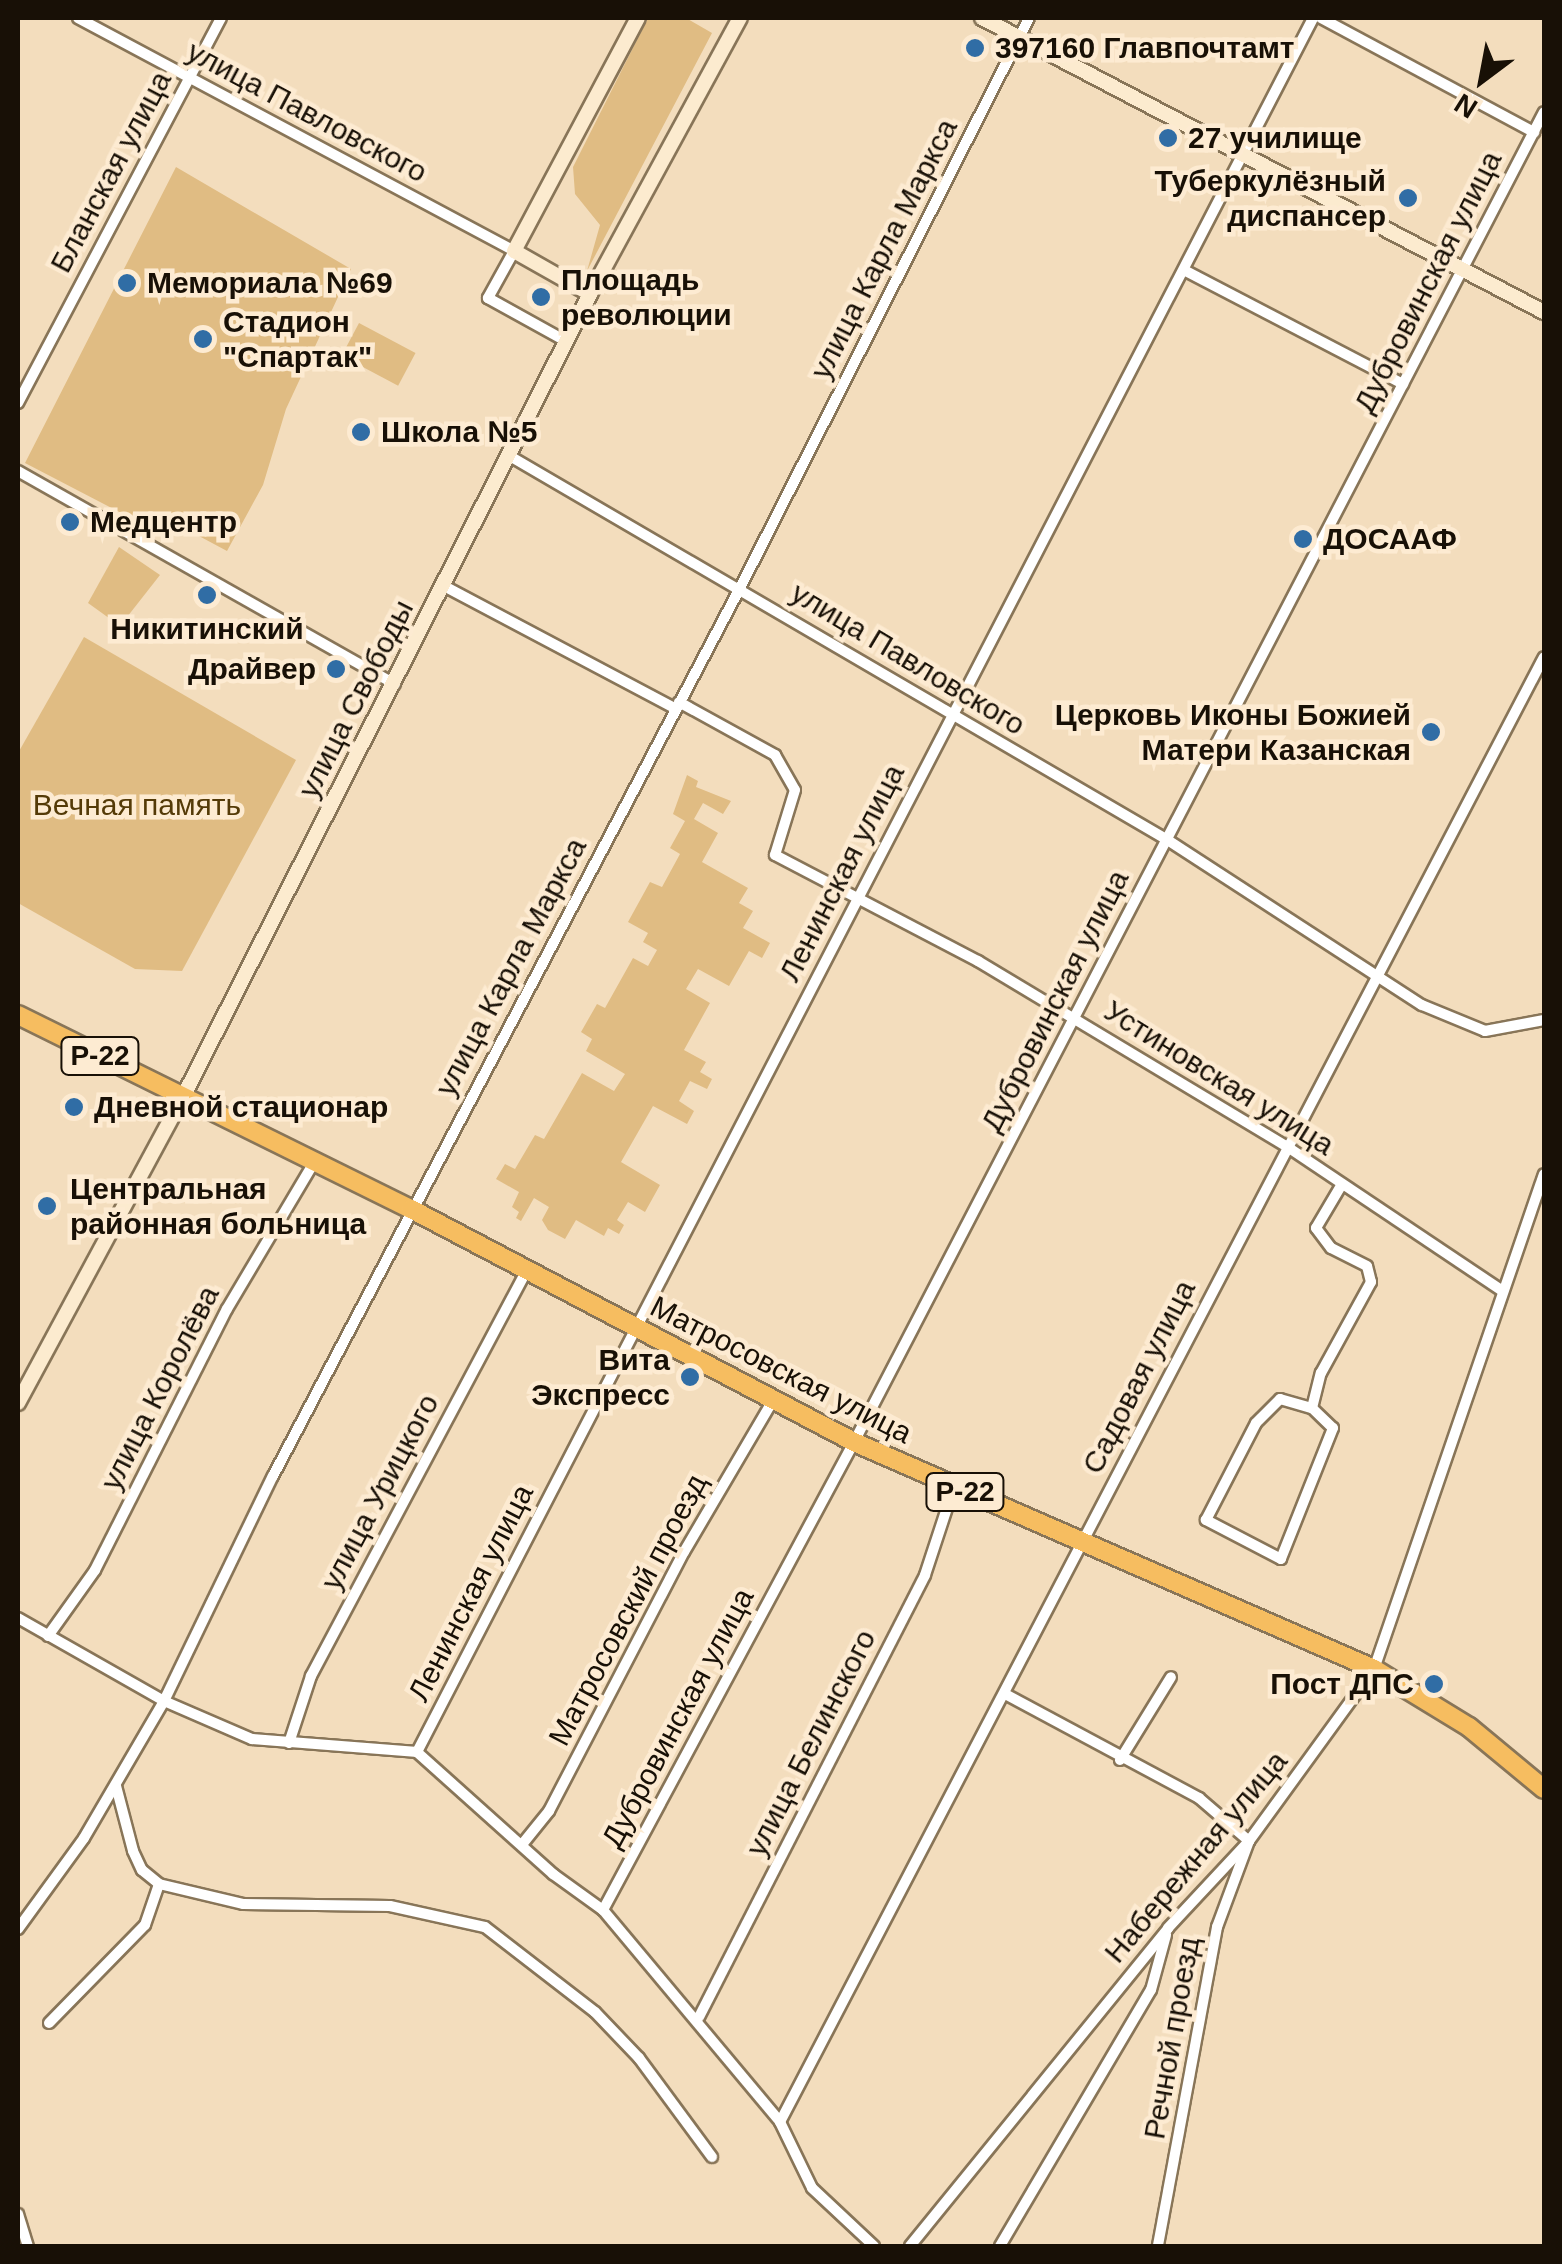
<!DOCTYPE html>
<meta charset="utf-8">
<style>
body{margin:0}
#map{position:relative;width:1562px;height:2264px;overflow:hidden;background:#f3ddbd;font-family:Arial,sans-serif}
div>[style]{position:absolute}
.green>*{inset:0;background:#e0bc83;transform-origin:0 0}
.roads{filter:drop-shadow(2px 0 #887558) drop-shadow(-2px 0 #887558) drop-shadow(0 2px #887558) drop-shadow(0 -2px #887558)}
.street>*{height:10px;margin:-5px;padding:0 5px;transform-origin:5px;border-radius:5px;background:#fff}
.secondary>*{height:14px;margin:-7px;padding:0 7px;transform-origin:7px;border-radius:7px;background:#fcebcf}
.highway>*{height:18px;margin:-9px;padding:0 9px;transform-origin:9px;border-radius:9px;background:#f6bd60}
.dots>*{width:28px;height:28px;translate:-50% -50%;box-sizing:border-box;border:5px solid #fdebd2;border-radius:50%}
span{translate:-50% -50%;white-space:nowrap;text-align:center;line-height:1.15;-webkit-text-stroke:9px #fdebd2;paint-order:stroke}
.shield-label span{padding:2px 8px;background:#fdebd2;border:2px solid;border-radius:8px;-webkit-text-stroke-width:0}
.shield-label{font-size:28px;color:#181006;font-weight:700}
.poi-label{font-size:30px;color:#181006;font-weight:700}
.left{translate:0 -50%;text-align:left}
.right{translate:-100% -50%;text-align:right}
.street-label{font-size:30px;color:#181006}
.park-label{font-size:30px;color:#543a07}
.frame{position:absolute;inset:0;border:20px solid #181006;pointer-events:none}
.north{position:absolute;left:1432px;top:30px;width:100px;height:100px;-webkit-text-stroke:8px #fdebd2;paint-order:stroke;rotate:212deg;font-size:28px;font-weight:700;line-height:40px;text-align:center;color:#181006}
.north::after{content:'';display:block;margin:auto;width:35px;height:45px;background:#181006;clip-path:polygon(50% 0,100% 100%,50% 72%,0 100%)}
</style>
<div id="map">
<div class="green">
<div style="clip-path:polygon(648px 18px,686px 18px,712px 33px,587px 271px,600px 225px,575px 194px,573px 167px)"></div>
<div style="clip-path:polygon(176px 167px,351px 269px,286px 409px,263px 485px,227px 551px,184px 528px,127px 516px,25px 463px)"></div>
<div style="left:359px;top:323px;width:64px;height:37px;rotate:28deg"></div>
<div style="clip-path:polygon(119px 547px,160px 575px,120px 626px,88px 603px)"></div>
<div style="clip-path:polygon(84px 637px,296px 760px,182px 971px,135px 969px,18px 903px,18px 753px)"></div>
<div style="clip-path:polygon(687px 775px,698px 781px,696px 787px,731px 801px,723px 814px,703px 803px,694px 819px,718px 833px,702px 862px,748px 888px,739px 903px,753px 911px,743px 928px,770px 943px,762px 958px,749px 951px,729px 986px,698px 969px,686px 989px,710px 1003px,684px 1050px,706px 1062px,700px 1072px,712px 1079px,707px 1089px,690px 1081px,679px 1101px,694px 1111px,687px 1124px,653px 1106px,621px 1162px,660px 1185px,645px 1212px,628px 1202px,617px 1220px,624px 1225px,619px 1234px,608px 1228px,604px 1236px,576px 1220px,565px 1239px,548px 1230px,542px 1220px,549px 1207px,534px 1198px,521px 1221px,516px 1218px,519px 1212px,512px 1207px,519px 1192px,496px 1179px,505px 1164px,515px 1169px,535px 1135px,544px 1139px,582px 1073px,614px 1091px,625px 1074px,586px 1051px,592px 1039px,581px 1032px,597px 1004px,605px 1008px,633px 958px,648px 966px,657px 950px,643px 942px,648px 933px,628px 922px,650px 882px,662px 887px,680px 854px,670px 848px,685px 821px,673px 814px)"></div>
</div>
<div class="roads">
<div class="street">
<div style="left:78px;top:18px;width:494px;rotate:28.1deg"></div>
<div style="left:514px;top:251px;width:54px;rotate:119deg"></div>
<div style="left:488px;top:298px;width:89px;rotate:28.9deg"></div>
<div style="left:1321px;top:18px;width:242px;rotate:28.2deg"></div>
<div style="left:1184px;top:270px;width:247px;rotate:27.5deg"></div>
<div style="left:18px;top:403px;width:435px;rotate:-62.2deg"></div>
<div style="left:508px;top:455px;width:762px;rotate:30.27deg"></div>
<div style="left:1166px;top:839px;width:305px;rotate:33deg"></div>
<div style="left:1422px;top:1005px;width:68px;rotate:22.4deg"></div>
<div style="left:1485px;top:1031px;width:60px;rotate:-10.6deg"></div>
<div style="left:18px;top:471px;width:433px;rotate:29.5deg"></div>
<div style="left:444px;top:586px;width:263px;rotate:27.9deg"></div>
<div style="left:679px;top:702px;width:110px;rotate:28.9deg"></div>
<div style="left:775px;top:755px;width:40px;rotate:60.3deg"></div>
<div style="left:795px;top:790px;width:68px;rotate:107.1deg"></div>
<div style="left:775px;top:855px;width:229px;rotate:27.6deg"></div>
<div style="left:978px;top:961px;width:359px;rotate:31deg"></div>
<div style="left:1286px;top:1146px;width:261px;rotate:33.8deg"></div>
<div style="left:1280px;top:1399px;width:33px;rotate:16deg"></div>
<div style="left:1312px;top:1408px;width:29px;rotate:44deg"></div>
<div style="left:1333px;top:1428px;width:141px;rotate:111.7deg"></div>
<div style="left:1281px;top:1559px;width:85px;rotate:-152.5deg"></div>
<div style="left:1206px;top:1520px;width:109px;rotate:-62.7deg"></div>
<div style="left:1256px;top:1423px;width:34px;rotate:-45deg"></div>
<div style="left:1312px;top:1408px;width:36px;rotate:-76deg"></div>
<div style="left:1321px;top:1373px;width:104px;rotate:-61.2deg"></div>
<div style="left:1371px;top:1282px;width:16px;rotate:-104deg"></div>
<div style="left:1367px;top:1266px;width:40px;rotate:-153.4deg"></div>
<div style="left:1331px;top:1248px;width:25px;rotate:-127deg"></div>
<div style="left:1316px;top:1228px;width:51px;rotate:-59.4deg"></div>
<div style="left:18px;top:1618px;width:168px;rotate:29.6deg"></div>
<div style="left:164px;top:1701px;width:96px;rotate:23.4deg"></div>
<div style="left:252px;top:1739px;width:166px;rotate:4.5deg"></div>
<div style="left:417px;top:1752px;width:183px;rotate:41.9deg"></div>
<div style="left:553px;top:1874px;width:62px;rotate:35.8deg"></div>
<div style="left:603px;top:1910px;width:276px;rotate:50.1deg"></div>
<div style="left:780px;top:2122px;width:73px;rotate:64.1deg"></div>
<div style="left:812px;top:2188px;width:85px;rotate:43.1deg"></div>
<div style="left:48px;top:1636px;width:81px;rotate:-54.5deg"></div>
<div style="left:95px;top:1570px;width:292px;rotate:-63.2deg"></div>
<div style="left:227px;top:1309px;width:172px;rotate:-59.3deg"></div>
<div style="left:1007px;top:1695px;width:218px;rotate:28.2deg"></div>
<div style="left:1199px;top:1798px;width:66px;rotate:40.7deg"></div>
<div style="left:1249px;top:1841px;width:92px;rotate:110.4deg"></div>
<div style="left:1217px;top:1927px;width:324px;rotate:100.5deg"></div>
<div style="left:289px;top:1743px;width:71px;rotate:-71.8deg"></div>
<div style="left:311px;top:1676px;width:461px;rotate:-62deg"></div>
<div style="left:417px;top:1752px;width:1952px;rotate:-62.67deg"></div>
<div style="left:1120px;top:1760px;width:97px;rotate:-58.4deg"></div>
<div style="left:116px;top:1786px;width:67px;rotate:75.3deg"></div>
<div style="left:133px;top:1851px;width:21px;rotate:65deg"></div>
<div style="left:142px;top:1870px;width:22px;rotate:39deg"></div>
<div style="left:159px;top:1884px;width:86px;rotate:13.4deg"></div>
<div style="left:243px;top:1904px;width:147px;rotate:0.8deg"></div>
<div style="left:390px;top:1906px;width:97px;rotate:12.5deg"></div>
<div style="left:485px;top:1927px;width:139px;rotate:37.7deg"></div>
<div style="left:595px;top:2012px;width:64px;rotate:46.3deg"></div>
<div style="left:639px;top:2058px;width:123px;rotate:53.6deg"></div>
<div style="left:524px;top:1842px;width:40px;rotate:-51deg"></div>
<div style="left:549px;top:1811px;width:292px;rotate:-62.5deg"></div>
<div style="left:684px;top:1552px;width:176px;rotate:-59.6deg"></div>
<div style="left:603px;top:1910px;width:531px;rotate:-61.79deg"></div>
<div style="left:854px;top:1442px;width:1498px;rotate:-62.58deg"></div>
<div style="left:18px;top:1929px;width:112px;rotate:-54deg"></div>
<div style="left:84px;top:1838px;width:159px;rotate:-59.7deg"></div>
<div style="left:164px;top:1701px;width:250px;rotate:-64.2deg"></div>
<div style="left:273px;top:1476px;width:1003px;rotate:-62.26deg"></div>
<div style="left:740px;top:588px;width:639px;rotate:-63.11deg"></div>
<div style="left:699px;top:2017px;width:496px;rotate:-62.9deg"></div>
<div style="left:925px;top:1575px;width:93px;rotate:-71.8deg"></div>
<div style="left:49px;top:2023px;width:137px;rotate:-45.6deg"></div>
<div style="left:145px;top:1925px;width:43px;rotate:-71.1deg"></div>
<div style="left:780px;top:2122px;width:1652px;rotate:-62.46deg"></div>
<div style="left:18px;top:2214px;width:34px;rotate:73deg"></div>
<div style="left:910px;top:2246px;width:409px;rotate:-50.9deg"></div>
<div style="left:1168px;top:1928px;width:119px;rotate:-47deg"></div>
<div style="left:1249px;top:1841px;width:213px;rotate:-54deg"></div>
<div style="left:1374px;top:1669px;width:523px;rotate:-71.05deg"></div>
<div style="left:1000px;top:2246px;width:297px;rotate:-59.5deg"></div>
<div style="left:1151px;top:1990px;width:57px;rotate:-74.7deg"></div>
</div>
<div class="secondary">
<div style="left:982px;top:18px;width:634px;rotate:27.62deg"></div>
<div style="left:590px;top:294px;width:87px;rotate:-150.5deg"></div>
<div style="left:514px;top:251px;width:264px;rotate:-62deg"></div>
<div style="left:18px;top:1403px;width:348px;rotate:-61.7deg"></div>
<div style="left:183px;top:1097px;width:900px;rotate:-63.12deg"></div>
<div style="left:590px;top:294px;width:314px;rotate:-61.5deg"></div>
</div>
<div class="highway">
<div style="left:18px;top:1015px;width:438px;rotate:26.3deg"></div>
<div style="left:411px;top:1209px;width:501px;rotate:27.74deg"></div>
<div style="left:854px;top:1442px;width:567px;rotate:23.58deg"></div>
<div style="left:1374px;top:1669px;width:111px;rotate:31.4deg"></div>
<div style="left:1469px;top:1727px;width:97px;rotate:39.6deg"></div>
</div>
</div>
<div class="dots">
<div style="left:975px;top:48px;background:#306da5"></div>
<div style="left:1168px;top:138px;background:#306da5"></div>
<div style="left:1408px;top:198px;background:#306da5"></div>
<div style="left:127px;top:283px;background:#306da5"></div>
<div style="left:541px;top:297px;background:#306da5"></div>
<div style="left:203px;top:339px;background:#306da5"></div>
<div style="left:361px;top:432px;background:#306da5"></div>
<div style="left:70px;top:522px;background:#306da5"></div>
<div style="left:1303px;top:539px;background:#306da5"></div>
<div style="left:207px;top:595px;background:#306da5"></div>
<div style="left:336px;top:669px;background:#306da5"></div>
<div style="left:1431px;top:732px;background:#306da5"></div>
<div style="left:74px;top:1107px;background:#306da5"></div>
<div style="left:47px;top:1206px;background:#306da5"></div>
<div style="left:690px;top:1377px;background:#306da5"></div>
<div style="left:1434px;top:1684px;background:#306da5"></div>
</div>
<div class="shield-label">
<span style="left:100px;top:1056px">Р-22</span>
<span style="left:965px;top:1492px">Р-22</span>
</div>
<div class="poi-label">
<span class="left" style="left:995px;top:48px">397160 Главпочтамт</span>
<span class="left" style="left:1188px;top:138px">27 училище</span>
<span class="right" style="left:1386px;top:198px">Туберкулёзный<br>диспансер</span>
<span class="left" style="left:561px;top:297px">Площадь<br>революции</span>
<span class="left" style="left:147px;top:283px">Мемориала №69</span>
<span class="left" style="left:223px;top:339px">Стадион<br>"Спартак"</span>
<span class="left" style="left:381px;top:432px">Школа №5</span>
<span class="left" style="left:90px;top:522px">Медцентр</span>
<span class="left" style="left:1323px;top:539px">ДОСААФ</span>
<span style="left:207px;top:629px">Никитинский</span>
<span class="right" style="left:316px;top:669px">Драйвер</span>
<span class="right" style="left:1411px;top:732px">Церковь Иконы Божией<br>Матери Казанская</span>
<span class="left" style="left:94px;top:1107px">Дневной стационар</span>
<span class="left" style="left:70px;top:1206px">Центральная<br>районная больница</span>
<span class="right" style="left:670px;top:1377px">Вита<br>Экспресс</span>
<span class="right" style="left:1414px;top:1684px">Пост ДПС</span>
</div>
<div class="street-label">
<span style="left:307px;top:112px;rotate:28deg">улица Павловского</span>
<span style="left:111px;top:172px;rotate:-62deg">Бланская улица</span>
<span style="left:884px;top:249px;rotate:-63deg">улица Карла Маркса</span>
<span style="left:1428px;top:282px;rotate:-63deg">Дубровинская улица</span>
<span style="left:908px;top:659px;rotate:31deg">улица Павловского</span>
<span style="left:356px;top:699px;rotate:-63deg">улица Свободы</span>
<span style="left:842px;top:873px;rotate:-63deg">Ленинская улица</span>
<span style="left:511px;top:967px;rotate:-62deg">улица Карла Маркса</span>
<span style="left:1055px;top:1001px;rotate:-63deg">Дубровинская улица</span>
<span style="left:1219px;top:1078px;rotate:32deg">Устиновская улица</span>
<span style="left:781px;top:1370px;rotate:27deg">Матросовская улица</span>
<span style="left:1139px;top:1377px;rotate:-63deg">Садовая улица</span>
<span style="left:160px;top:1388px;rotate:-63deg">улица Королёва</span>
<span style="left:380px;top:1492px;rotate:-62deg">улица Урицкого</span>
<span style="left:471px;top:1593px;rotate:-63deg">Ленинская улица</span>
<span style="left:628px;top:1610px;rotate:-62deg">Матросовский проезд</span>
<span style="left:678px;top:1718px;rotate:-62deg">Дубровинская улица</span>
<span style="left:811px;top:1743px;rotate:-63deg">улица Белинского</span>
<span style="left:1196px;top:1857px;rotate:-50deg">Набережная улица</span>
<span style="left:1172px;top:2038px;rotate:-80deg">Речной проезд</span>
</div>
<div class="park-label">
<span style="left:137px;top:805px">Вечная память</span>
</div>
<div class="frame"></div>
<div class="north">N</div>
</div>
